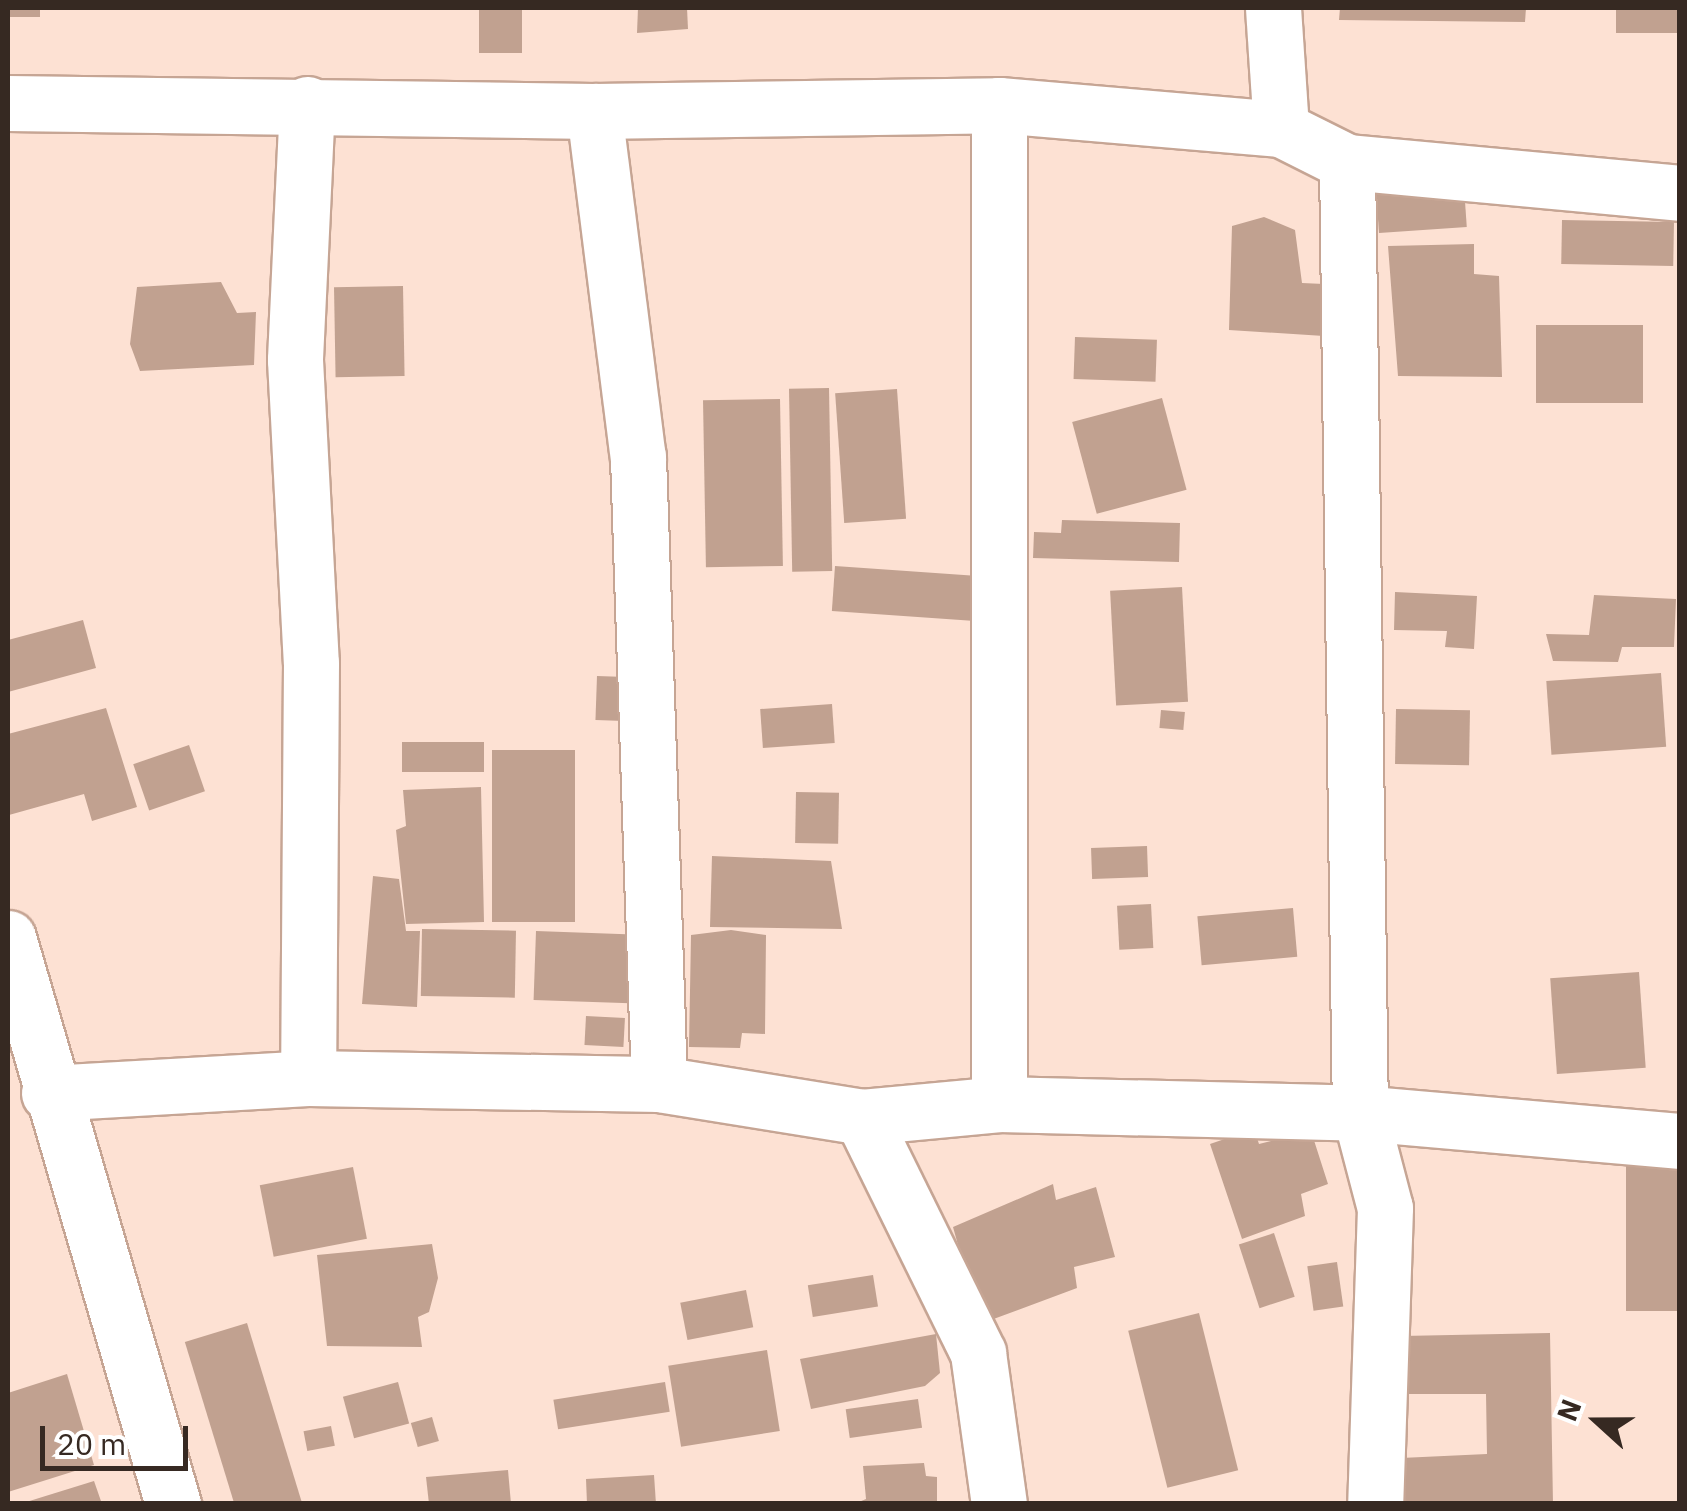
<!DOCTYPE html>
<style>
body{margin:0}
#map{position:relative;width:1687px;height:1511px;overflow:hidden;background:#fde1d3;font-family:"IBM Plex Sans",sans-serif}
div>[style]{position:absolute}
.building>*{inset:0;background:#c1a190;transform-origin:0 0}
.roads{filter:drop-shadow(2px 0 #c6a594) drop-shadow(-2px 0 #c6a594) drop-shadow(0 2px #c6a594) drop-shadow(0 -2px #c6a594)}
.minor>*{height:55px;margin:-27.5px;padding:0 27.5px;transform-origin:27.5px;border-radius:27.5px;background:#fff}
span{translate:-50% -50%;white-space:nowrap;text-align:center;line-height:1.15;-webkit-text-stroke:8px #fff;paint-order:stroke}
.frame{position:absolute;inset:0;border:10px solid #362922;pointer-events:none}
.north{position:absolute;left:1547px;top:1371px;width:100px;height:100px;-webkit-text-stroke:8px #fff;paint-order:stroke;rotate:291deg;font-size:28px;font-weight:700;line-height:40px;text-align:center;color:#362922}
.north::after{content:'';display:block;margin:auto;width:35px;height:45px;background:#362922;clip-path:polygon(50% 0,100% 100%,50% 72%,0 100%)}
.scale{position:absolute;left:40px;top:1426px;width:148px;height:45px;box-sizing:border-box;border:5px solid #362922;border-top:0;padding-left:12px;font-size:30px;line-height:35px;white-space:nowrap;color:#362922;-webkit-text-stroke:8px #fff;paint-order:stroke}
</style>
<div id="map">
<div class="building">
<div style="left:8px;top:8px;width:32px;height:9px"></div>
<div style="left:479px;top:8px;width:43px;height:45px"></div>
<div style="clip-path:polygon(638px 8px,687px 8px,688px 29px,637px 33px)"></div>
<div style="clip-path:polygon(1340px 8px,1526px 8px,1525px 22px,1339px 20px)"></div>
<div style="left:1616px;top:8px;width:64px;height:25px"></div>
<div style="left:1464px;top:187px;width:40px;height:88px;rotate:86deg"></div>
<div style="clip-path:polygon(1264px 217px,1295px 230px,1302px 283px,1324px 284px,1324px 336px,1229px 330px,1232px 226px)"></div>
<div style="left:1562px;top:220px;width:112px;height:44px;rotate:1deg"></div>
<div style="clip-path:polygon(1474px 244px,1474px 274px,1499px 276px,1502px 377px,1398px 376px,1388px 246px)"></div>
<div style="clip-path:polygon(221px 282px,237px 313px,256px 312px,254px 365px,140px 371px,130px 344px,137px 287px)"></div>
<div style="left:403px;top:286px;width:90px;height:69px;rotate:89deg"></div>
<div style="left:1643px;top:325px;width:78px;height:107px;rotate:90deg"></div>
<div style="left:1075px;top:337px;width:82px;height:42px;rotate:2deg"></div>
<div style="left:829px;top:388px;width:183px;height:40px;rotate:89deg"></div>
<div style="left:897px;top:389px;width:130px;height:62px;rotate:86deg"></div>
<div style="left:1162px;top:398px;width:95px;height:93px;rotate:75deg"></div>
<div style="left:780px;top:399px;width:167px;height:77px;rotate:89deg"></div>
<div style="clip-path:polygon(1062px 520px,1180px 523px,1179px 562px,1033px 558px,1034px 532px,1061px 533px)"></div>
<div style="left:835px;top:566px;width:147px;height:45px;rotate:4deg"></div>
<div style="left:1182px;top:587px;width:115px;height:72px;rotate:87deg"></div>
<div style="clip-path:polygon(1395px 592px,1477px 596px,1474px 649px,1445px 647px,1447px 631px,1394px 630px)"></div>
<div style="clip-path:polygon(1594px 595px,1676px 599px,1674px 647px,1622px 647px,1618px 662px,1553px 661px,1546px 634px,1589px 635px)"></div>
<div style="clip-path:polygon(83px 620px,96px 668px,8px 692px,8px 640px)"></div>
<div style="left:1661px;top:673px;width:74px;height:115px;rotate:86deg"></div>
<div style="left:597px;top:676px;width:29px;height:44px;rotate:2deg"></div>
<div style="left:832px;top:704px;width:39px;height:72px;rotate:86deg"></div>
<div style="clip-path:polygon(106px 708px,137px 807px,92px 821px,84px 794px,9px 815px,8px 734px)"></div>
<div style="left:1396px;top:709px;width:74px;height:55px;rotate:1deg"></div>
<div style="left:1161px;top:710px;width:24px;height:18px;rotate:5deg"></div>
<div style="left:402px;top:742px;width:82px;height:30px"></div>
<div style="left:189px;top:745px;width:49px;height:59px;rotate:71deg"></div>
<div style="left:492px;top:750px;width:83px;height:172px"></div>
<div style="clip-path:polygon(481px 787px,484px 922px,406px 924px,396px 830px,406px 826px,403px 790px)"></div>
<div style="left:796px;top:792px;width:43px;height:51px;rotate:1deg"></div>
<div style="left:1147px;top:846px;width:31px;height:56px;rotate:88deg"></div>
<div style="clip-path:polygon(712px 856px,831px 861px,842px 929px,710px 927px)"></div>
<div style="clip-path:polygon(373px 876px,399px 879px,406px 931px,420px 931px,417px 1007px,362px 1004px)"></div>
<div style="left:1151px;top:904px;width:44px;height:34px;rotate:87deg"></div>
<div style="left:1293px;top:908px;width:49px;height:96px;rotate:85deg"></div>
<div style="left:422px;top:929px;width:94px;height:67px;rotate:1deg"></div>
<div style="clip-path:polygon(731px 930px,766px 935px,765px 1034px,742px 1033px,740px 1048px,689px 1047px,691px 935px)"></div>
<div style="left:536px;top:931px;width:104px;height:69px;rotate:2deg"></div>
<div style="left:1639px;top:972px;width:96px;height:89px;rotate:86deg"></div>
<div style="left:586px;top:1016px;width:39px;height:29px;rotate:3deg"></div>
<div style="clip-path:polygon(1254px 1129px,1259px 1144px,1311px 1131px,1328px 1184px,1301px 1194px,1305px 1216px,1242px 1239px,1210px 1144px)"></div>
<div style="left:1680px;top:1160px;width:151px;height:54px;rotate:90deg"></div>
<div style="left:353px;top:1167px;width:73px;height:95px;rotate:79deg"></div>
<div style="clip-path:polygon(1053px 1184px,1056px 1200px,1096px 1187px,1115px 1257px,1074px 1267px,1077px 1288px,980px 1324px,953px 1227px)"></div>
<div style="left:1274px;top:1233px;width:67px;height:37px;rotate:72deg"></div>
<div style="clip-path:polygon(432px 1244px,438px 1278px,429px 1312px,418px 1317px,422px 1347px,327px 1346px,317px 1255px)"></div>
<div style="left:1337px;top:1262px;width:45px;height:30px;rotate:82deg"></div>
<div style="left:873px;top:1275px;width:32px;height:66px;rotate:81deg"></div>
<div style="left:746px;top:1290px;width:38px;height:67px;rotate:79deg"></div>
<div style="left:1199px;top:1313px;width:162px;height:73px;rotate:76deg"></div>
<div style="left:247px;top:1323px;width:189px;height:65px;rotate:73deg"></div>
<div style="clip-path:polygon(1550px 1333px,1553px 1504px,1404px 1504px,1401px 1458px,1487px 1454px,1486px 1394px,1403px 1394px,1402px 1336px)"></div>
<div style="clip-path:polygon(936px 1334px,940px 1373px,925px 1386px,811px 1409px,800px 1359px)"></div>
<div style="left:767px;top:1350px;width:82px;height:100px;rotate:81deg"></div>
<div style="clip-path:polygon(67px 1374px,94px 1465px,8px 1492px,8px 1393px)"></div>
<div style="left:398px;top:1382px;width:43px;height:57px;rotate:75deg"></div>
<div style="left:665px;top:1382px;width:30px;height:113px;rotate:81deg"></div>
<div style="left:918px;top:1399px;width:29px;height:73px;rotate:82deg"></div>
<div style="left:432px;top:1417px;width:25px;height:22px;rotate:74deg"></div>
<div style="left:331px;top:1426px;width:20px;height:28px;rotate:79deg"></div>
<div style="clip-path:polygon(924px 1463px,926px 1476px,937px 1477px,937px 1504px,854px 1504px,866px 1499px,863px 1466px)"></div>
<div style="clip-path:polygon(508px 1470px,511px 1504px,429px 1504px,426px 1477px)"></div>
<div style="clip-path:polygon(654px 1475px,656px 1504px,587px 1504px,586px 1479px)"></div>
<div style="clip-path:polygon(94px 1481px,102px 1504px,23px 1504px,23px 1503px)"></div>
</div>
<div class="roads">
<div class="minor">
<div style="left:1273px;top:8px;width:121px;rotate:86.2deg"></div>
<div style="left:8px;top:103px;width:586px;rotate:0.78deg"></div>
<div style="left:594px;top:111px;width:405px;rotate:-0.8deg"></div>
<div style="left:999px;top:105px;width:283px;rotate:4.9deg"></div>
<div style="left:1281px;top:129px;width:74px;rotate:26.6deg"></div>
<div style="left:1347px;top:162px;width:334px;rotate:5.3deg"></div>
<div style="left:307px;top:104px;width:256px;rotate:92.7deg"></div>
<div style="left:295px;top:360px;width:303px;rotate:87deg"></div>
<div style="left:311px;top:663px;width:415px;rotate:90.4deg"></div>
<div style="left:594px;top:111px;width:349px;rotate:82.8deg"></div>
<div style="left:638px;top:457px;width:627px;rotate:88.08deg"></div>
<div style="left:1347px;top:162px;width:951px;rotate:89.22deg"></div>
<div style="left:1360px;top:1113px;width:98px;rotate:75.3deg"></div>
<div style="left:1385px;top:1208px;width:296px;rotate:91.9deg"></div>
<div style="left:8px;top:938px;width:590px;rotate:73.75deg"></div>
<div style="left:49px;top:1093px;width:259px;rotate:-3.3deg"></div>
<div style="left:308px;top:1078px;width:351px;rotate:1deg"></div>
<div style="left:659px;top:1084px;width:206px;rotate:9.2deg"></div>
<div style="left:862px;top:1117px;width:138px;rotate:-5.4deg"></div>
<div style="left:999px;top:1104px;width:361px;rotate:1.4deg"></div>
<div style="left:1360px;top:1113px;width:321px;rotate:5deg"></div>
<div style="left:999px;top:1104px;width:999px;rotate:-90deg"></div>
<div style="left:862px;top:1117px;width:263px;rotate:63.8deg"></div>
<div style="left:978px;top:1353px;width:152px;rotate:82.1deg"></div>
</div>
</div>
<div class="frame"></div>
<div class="north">N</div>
<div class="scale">20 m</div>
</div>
